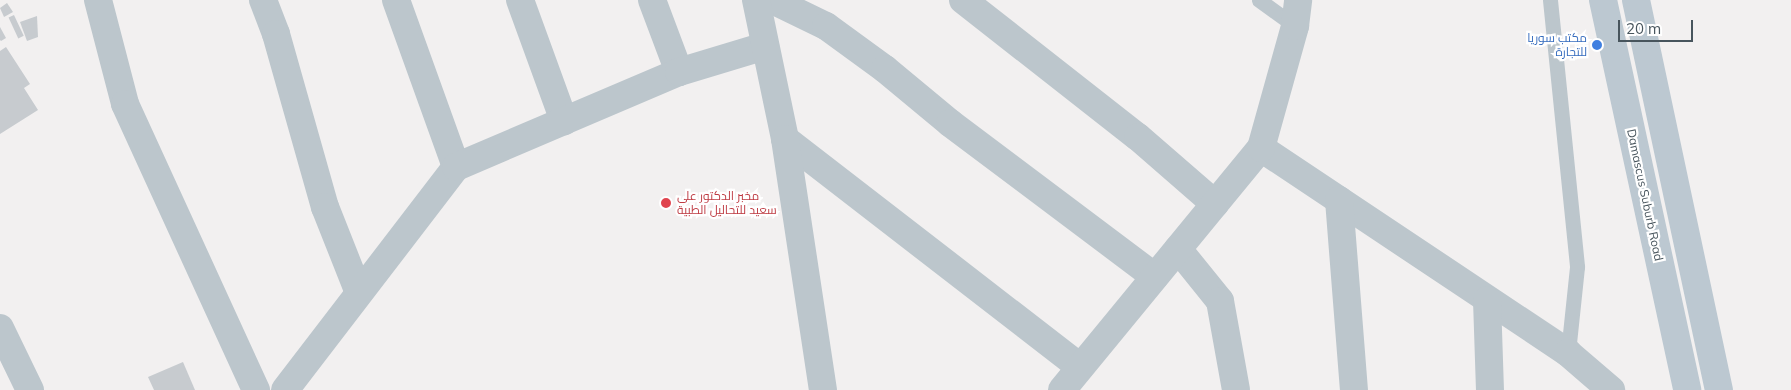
<!DOCTYPE html>
<meta charset="utf-8">
<style>
body{margin:0}
#map{position:relative;width:1791px;height:390px;overflow:hidden;background:#f2f0f0;font-family:Mulish,Cairo,sans-serif}
div>[style]{position:absolute}
.building>*{inset:0;background:#c7cbcf;transform-origin:0 0}
.service>*{height:15px;margin:-7.5px;padding:0 7.5px;transform-origin:7.5px;border-radius:7.5px;background:#bcc6cc}
.minor>*{height:28px;margin:-14px;padding:0 14px;transform-origin:14px;border-radius:14px;background:#bcc6cc}
.tertiary>*{height:28px;margin:-14px;padding:0 14px;transform-origin:14px;border-radius:14px;background:#bcc6cc}
.secondary>*{height:28px;margin:-14px;padding:0 14px;transform-origin:14px;border-radius:14px;background:#bcc8d1}
.dots>*{width:14px;height:14px;translate:-50% -50%;box-sizing:border-box;border:2px solid #fff;border-radius:50%}
span{translate:-50% -50%;white-space:nowrap;text-align:center;line-height:1.15;-webkit-text-stroke:4.5px #fff;paint-order:stroke}
.shop-label{font-size:12px;color:#366cbe}
.right{translate:-100% -50%;text-align:right}
.street-label{font-size:12px;color:#48555d}
.health-label{font-size:12px;color:#be3a42}
.left{translate:0 -50%;text-align:left}
.scale{position:absolute;left:1618px;top:20px;width:75px;height:22px;box-sizing:border-box;border:2px solid #48555d;border-top:0;padding-left:6px;font-size:15px;line-height:18px;white-space:nowrap;color:#48555d;-webkit-text-stroke:4px #fff;paint-order:stroke}
</style>
<div id="map">
<div class="building">
<div style="clip-path:polygon(7px 3px,13px 12px,4px 17px,0 8px)"></div>
<div style="left:14px;top:15px;width:23px;height:6px;rotate:65deg"></div>
<div style="clip-path:polygon(37px 16px,38px 37px,27px 41px,20px 22px)"></div>
<div style="clip-path:polygon(0 27px,6px 38px,1px 41px,0 40px)"></div>
<div style="clip-path:polygon(6px 47px,30px 84px,24px 88px,38px 110px,0 134px,0 51px)"></div>
<div style="clip-path:polygon(183px 362px,195px 390px,154px 390px,148px 377px)"></div>
</div>
<div class="service">
<div style="left:1259px;top:0;width:44px;rotate:35.8deg"></div>
<div style="left:1550px;top:0;width:268px;rotate:84.2deg"></div>
<div style="left:1577px;top:267px;width:86px;rotate:96deg"></div>
</div>
<div class="minor">
<div style="left:98px;top:0;width:107px;rotate:75.4deg"></div>
<div style="left:125px;top:104px;width:315px;rotate:65.4deg"></div>
<div style="left:263px;top:0;width:36px;rotate:69deg"></div>
<div style="left:276px;top:34px;width:180px;rotate:74.2deg"></div>
<div style="left:325px;top:207px;width:92px;rotate:68.4deg"></div>
<div style="left:396px;top:0;width:177px;rotate:70.2deg"></div>
<div style="left:520px;top:0;width:129px;rotate:70deg"></div>
<div style="left:652px;top:0;width:77px;rotate:69.4deg"></div>
<div style="left:772px;top:0;width:60px;rotate:25.7deg"></div>
<div style="left:826px;top:26px;width:73px;rotate:36.1deg"></div>
<div style="left:885px;top:69px;width:85px;rotate:39.7deg"></div>
<div style="left:950px;top:123px;width:256px;rotate:36.9deg"></div>
<div style="left:963px;top:0;width:222px;rotate:38.1deg"></div>
<div style="left:1138px;top:137px;width:102px;rotate:41deg"></div>
<div style="left:785px;top:139px;width:373px;rotate:37.7deg"></div>
<div style="left:1261px;top:148px;width:369px;rotate:33.7deg"></div>
<div style="left:1568px;top:353px;width:57px;rotate:40.7deg"></div>
<div style="left:1339px;top:200px;width:191px;rotate:85.5deg"></div>
<div style="left:1178px;top:249px;width:67px;rotate:51.1deg"></div>
<div style="left:1220px;top:301px;width:90px;rotate:79.8deg"></div>
<div style="left:1487px;top:300px;width:90px;rotate:88.1deg"></div>
<div style="left:285px;top:390px;width:281px;rotate:-52.5deg"></div>
<div style="left:456px;top:167px;width:242px;rotate:-23.1deg"></div>
<div style="left:679px;top:72px;width:90px;rotate:-16.8deg"></div>
<div style="left:1062px;top:390px;width:313px;rotate:-50.6deg"></div>
<div style="left:1261px;top:148px;width:127px;rotate:-74.4deg"></div>
<div style="left:1295px;top:26px;width:26px;rotate:-83deg"></div>
</div>
<div class="tertiary">
<div style="left:756px;top:0;width:142px;rotate:78.2deg"></div>
<div style="left:785px;top:139px;width:254px;rotate:81.4deg"></div>
<div style="left:0;top:328px;width:69px;rotate:64.2deg"></div>
</div>
<div class="secondary">
<div style="left:1603px;top:0;width:399px;rotate:77.8deg"></div>
<div style="left:1636px;top:0;width:399px;rotate:78deg"></div>
</div>
<div class="dots">
<div style="left:1597px;top:45px;background:#3f7fe0"></div>
<div style="left:666px;top:203px;background:#e0444e"></div>
</div>
<div class="shop-label">
<span class="right" style="left:1587px;top:45px">مكتب سوريا<br>للتجارة</span>
</div>
<div class="street-label">
<span style="left:1645px;top:195px;rotate:78deg">Damascus Suburb Road</span>
</div>
<div class="health-label">
<span class="left" style="left:677px;top:203px">مخبر الدكتور علي<br>سعيد للتحاليل الطبية</span>
</div>
<div class="scale">20 m</div>
</div>
